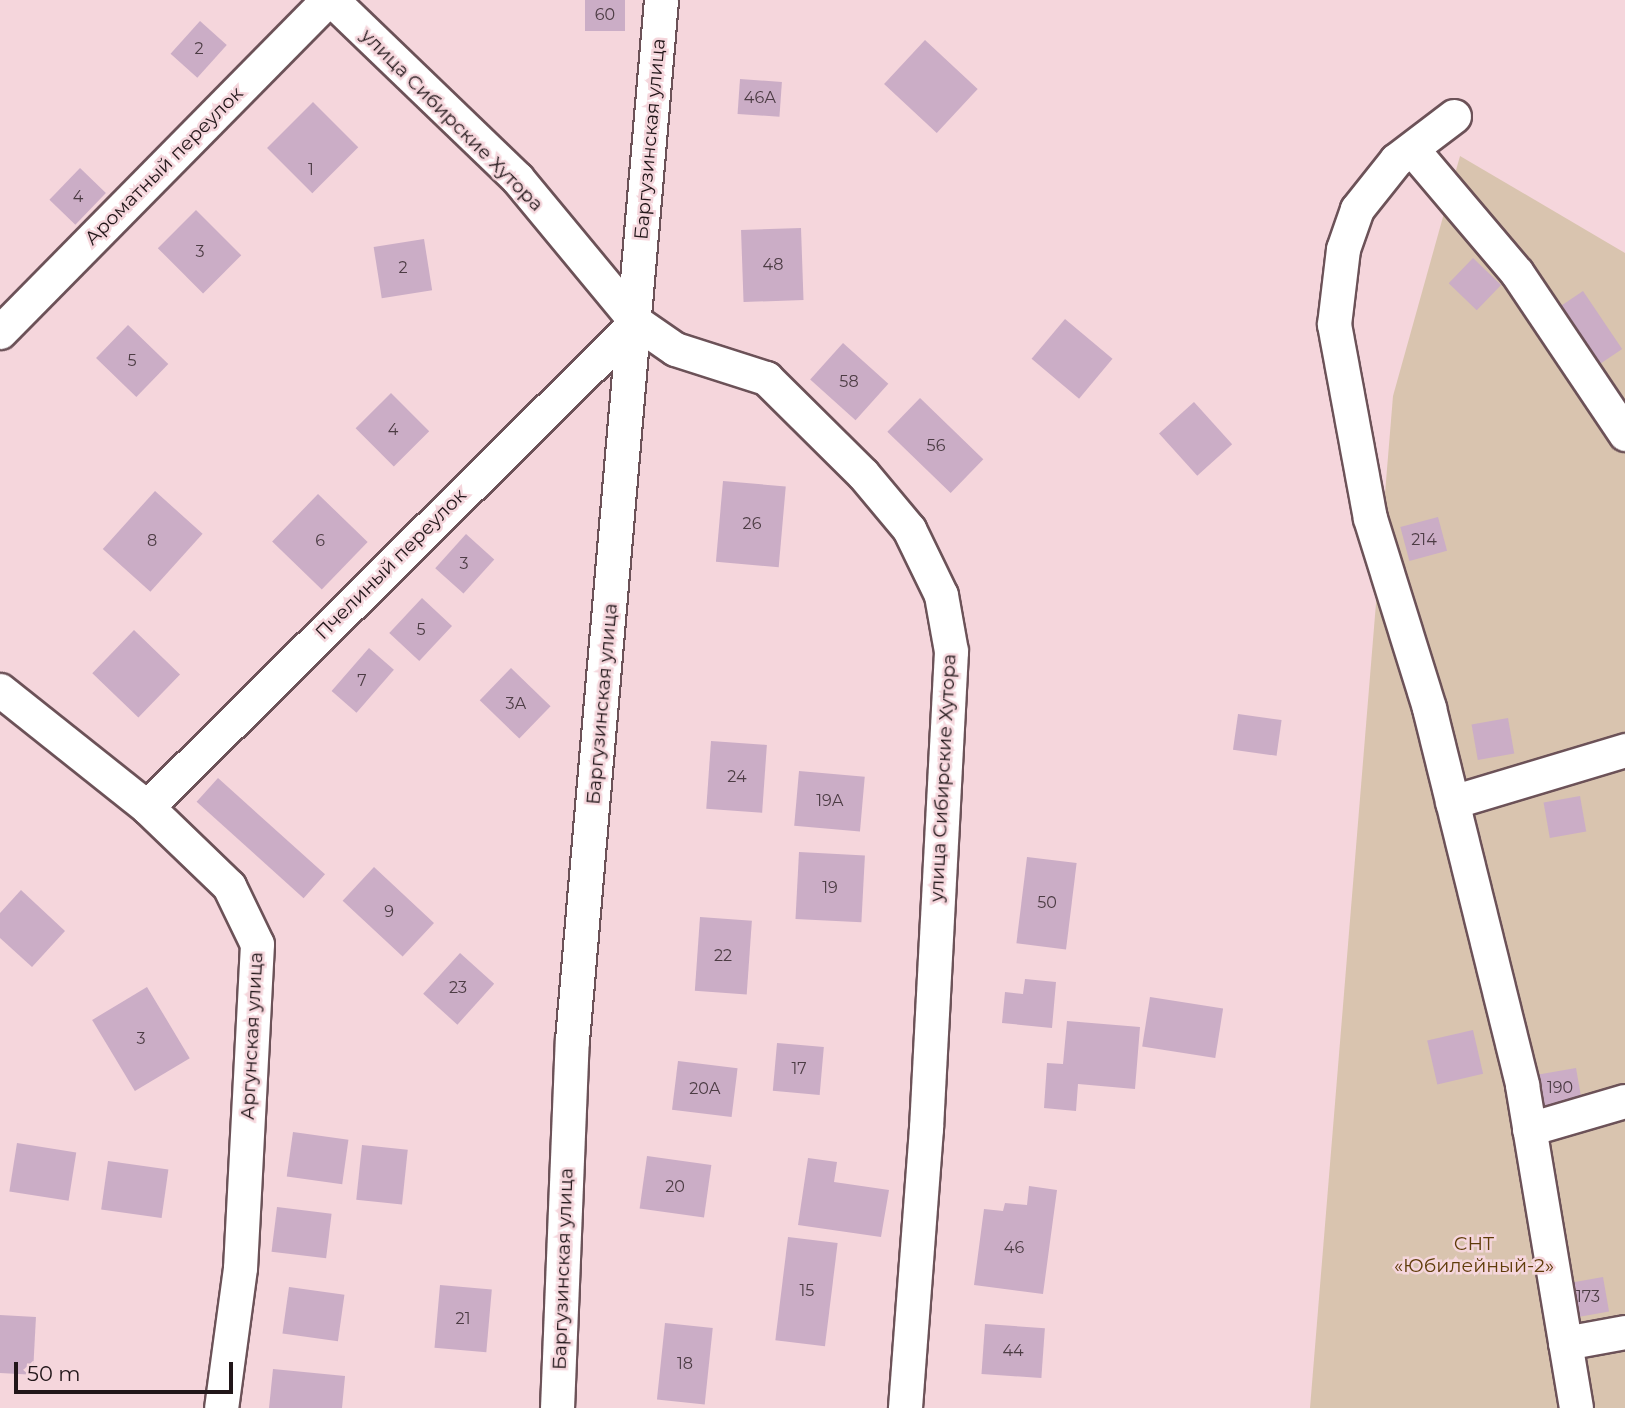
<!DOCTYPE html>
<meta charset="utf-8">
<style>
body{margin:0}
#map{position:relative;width:1625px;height:1408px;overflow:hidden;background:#f5d6dc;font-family:Montserrat,sans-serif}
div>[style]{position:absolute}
.green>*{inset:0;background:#d9c4af}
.building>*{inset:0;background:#cbadc6;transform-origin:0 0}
.roads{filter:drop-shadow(2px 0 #6c5258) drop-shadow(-2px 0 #6c5258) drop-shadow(0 2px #6c5258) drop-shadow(0 -2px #6c5258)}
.street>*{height:33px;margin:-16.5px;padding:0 16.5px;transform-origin:16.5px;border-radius:16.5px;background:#fff}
span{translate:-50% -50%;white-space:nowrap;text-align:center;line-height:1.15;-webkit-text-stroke:5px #f5d6dc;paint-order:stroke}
.number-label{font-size:16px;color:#4c3c44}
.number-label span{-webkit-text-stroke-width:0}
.street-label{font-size:19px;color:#211619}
.park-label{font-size:19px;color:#5f3b09}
.scale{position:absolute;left:14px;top:1362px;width:219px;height:32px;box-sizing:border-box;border:4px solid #211619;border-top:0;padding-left:9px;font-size:21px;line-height:24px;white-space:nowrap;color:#211619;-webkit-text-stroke:5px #f5d6dc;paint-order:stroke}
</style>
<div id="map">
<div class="green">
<div style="clip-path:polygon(1460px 156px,1625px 253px,1625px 1408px,1310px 1408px,1393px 396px)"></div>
</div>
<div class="building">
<div style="left:585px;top:0;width:40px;height:31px"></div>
<div style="left:200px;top:21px;width:36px;height:44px;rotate:42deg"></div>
<div style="left:925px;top:40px;width:72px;height:60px;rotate:43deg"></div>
<div style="left:740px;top:79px;width:42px;height:35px;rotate:4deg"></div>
<div style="left:313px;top:102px;width:64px;height:65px;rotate:45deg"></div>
<div style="left:80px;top:168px;width:36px;height:44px;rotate:44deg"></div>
<div style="left:196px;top:210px;width:64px;height:54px;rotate:45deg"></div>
<div style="left:801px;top:228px;width:72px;height:60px;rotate:88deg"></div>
<div style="left:424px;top:239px;width:52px;height:51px;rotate:81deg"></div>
<div style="left:1473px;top:258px;width:39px;height:35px;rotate:44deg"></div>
<div style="left:1583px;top:291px;width:70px;height:34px;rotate:56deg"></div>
<div style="left:1065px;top:319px;width:62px;height:52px;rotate:40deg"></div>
<div style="left:128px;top:325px;width:56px;height:46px;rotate:44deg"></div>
<div style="left:843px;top:343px;width:61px;height:49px;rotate:42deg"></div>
<div style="left:391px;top:393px;width:54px;height:50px;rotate:45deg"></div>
<div style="left:920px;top:398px;width:88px;height:47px;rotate:44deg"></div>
<div style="left:1194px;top:402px;width:57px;height:47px;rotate:48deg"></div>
<div style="left:723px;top:481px;width:63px;height:81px;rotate:5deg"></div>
<div style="left:155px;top:491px;width:64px;height:78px;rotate:42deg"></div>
<div style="left:318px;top:494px;width:69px;height:66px;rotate:44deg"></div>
<div style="left:1438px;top:517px;width:35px;height:39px;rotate:75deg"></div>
<div style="left:466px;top:534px;width:38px;height:46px;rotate:42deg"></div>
<div style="left:422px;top:598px;width:41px;height:48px;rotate:43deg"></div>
<div style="left:134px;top:630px;width:64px;height:60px;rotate:44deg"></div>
<div style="left:369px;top:648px;width:33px;height:57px;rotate:41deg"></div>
<div style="left:511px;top:668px;width:55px;height:45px;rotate:44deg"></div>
<div style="left:1238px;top:714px;width:44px;height:36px;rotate:8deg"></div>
<div style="left:1508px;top:718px;width:36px;height:37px;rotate:80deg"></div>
<div style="left:711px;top:741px;width:56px;height:68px;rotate:4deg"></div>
<div style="left:799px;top:771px;width:66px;height:55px;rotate:5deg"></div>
<div style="left:218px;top:778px;width:144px;height:32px;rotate:42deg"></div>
<div style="left:1580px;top:796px;width:36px;height:37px;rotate:80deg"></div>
<div style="left:799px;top:852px;width:66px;height:67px;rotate:3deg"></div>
<div style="left:1027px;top:857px;width:50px;height:87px;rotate:7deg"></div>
<div style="left:374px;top:867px;width:82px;height:46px;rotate:43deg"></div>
<div style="clip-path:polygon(21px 890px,65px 931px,32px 967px,0 938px,0 913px)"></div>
<div style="left:700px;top:917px;width:52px;height:74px;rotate:4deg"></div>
<div style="left:460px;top:953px;width:46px;height:55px;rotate:42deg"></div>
<div style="clip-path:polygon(1025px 979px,1056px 982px,1052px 1028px,1002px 1023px,1005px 992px,1023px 994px)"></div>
<div style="left:147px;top:987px;width:83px;height:64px;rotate:59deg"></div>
<div style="left:1150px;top:997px;width:74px;height:50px;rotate:9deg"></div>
<div style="clip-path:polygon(1067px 1021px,1140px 1027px,1135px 1089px,1078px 1084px,1076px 1111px,1044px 1108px,1047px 1063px,1063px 1064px)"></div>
<div style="left:1473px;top:1030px;width:45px;height:47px;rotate:77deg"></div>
<div style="left:777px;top:1043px;width:47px;height:48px;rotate:5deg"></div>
<div style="left:678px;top:1061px;width:60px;height:49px;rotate:7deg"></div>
<div style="left:1576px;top:1068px;width:36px;height:38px;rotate:80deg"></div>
<div style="left:293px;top:1132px;width:56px;height:45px;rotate:8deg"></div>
<div style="left:17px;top:1143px;width:60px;height:49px;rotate:9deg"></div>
<div style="left:362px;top:1145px;width:46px;height:55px;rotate:6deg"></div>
<div style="left:647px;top:1156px;width:65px;height:53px;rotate:8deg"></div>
<div style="clip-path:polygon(808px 1158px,837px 1162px,834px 1182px,889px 1190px,881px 1237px,798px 1225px)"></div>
<div style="left:108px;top:1161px;width:61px;height:49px;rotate:8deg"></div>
<div style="clip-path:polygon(1029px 1186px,1057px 1190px,1043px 1294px,974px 1285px,984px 1209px,1003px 1211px,1005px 1203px,1027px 1205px)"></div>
<div style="left:277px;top:1207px;width:55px;height:45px;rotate:7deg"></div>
<div style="left:788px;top:1237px;width:50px;height:104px;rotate:7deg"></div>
<div style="left:1603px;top:1277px;width:35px;height:37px;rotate:80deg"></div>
<div style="left:440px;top:1285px;width:52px;height:63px;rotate:5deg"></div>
<div style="left:289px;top:1287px;width:56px;height:47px;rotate:8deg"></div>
<div style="left:0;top:1315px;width:36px;height:58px;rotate:3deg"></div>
<div style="left:665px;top:1323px;width:48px;height:77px;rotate:6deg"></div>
<div style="left:985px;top:1324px;width:60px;height:50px;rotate:4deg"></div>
<div style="clip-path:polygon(273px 1369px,345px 1376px,342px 1408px,269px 1408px)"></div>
</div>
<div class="roads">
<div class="street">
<div style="left:332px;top:0;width:257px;rotate:43.9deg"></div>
<div style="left:517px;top:178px;width:187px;rotate:50.4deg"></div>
<div style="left:636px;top:322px;width:47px;rotate:34.7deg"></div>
<div style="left:675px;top:349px;width:96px;rotate:17.7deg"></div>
<div style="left:766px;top:378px;width:136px;rotate:44.7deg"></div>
<div style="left:863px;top:474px;width:72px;rotate:50.1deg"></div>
<div style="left:909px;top:529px;width:73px;rotate:64.1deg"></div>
<div style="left:941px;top:595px;width:57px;rotate:79.9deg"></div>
<div style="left:951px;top:651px;width:478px;rotate:93deg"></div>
<div style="left:926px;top:1128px;width:281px;rotate:94.3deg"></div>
<div style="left:1454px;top:116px;width:73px;rotate:142.8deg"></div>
<div style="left:1396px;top:160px;width:63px;rotate:128.5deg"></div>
<div style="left:1357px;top:209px;width:42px;rotate:109.3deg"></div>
<div style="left:1343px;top:249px;width:76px;rotate:96.8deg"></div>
<div style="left:1334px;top:324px;width:197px;rotate:79.5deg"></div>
<div style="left:1370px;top:518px;width:199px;rotate:72.7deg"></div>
<div style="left:1429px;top:708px;width:388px;rotate:76.1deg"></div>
<div style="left:1522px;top:1085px;width:327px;rotate:80.5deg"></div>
<div style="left:1412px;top:149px;width:162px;rotate:49.7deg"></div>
<div style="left:1517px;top:273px;width:194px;rotate:56.1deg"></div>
<div style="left:0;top:332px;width:466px;rotate:-45.4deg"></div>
<div style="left:0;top:690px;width:188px;rotate:38.5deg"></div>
<div style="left:147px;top:807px;width:114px;rotate:43.9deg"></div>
<div style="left:229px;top:886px;width:64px;rotate:64.2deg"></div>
<div style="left:257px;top:944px;width:324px;rotate:93deg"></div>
<div style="left:240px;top:1268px;width:141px;rotate:97.7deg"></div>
<div style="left:1452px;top:802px;width:181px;rotate:-16.7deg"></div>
<div style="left:147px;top:807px;width:689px;rotate:-44.76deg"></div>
<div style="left:1529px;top:1129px;width:100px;rotate:-16.3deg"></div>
<div style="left:1565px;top:1343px;width:61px;rotate:-10.4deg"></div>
<div style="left:557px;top:1408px;width:368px;rotate:-87.7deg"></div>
<div style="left:572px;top:1040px;width:1044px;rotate:-85.11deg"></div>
</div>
</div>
<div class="number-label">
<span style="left:605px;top:15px">60</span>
<span style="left:199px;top:49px">2</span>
<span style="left:760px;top:98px">46А</span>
<span style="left:311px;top:170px">1</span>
<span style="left:78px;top:197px">4</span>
<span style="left:200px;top:252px">3</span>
<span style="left:773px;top:265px">48</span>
<span style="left:403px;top:268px">2</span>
<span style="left:132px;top:361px">5</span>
<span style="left:849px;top:382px">58</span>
<span style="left:393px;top:430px">4</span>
<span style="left:936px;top:446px">56</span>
<span style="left:752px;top:524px">26</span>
<span style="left:1424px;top:540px">214</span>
<span style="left:152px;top:541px">8</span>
<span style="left:320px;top:541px">6</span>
<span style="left:464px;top:564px">3</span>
<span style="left:421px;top:630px">5</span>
<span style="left:362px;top:681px">7</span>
<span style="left:516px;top:704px">3А</span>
<span style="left:737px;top:777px">24</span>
<span style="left:830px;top:801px">19А</span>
<span style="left:830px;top:888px">19</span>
<span style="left:1047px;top:903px">50</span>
<span style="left:389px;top:912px">9</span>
<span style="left:723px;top:956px">22</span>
<span style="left:458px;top:988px">23</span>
<span style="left:141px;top:1039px">3</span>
<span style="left:799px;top:1069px">17</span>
<span style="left:1560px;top:1088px">190</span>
<span style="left:705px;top:1089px">20А</span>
<span style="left:675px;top:1187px">20</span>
<span style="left:1014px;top:1248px">46</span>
<span style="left:807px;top:1291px">15</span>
<span style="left:1588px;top:1297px">173</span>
<span style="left:463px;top:1319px">21</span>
<span style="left:1013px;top:1351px">44</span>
<span style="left:685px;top:1364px">18</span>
</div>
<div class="street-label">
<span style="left:452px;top:120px;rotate:45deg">улица Сибирские Хутора</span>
<span style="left:650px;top:139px;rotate:-85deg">Баргузинская улица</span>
<span style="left:164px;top:166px;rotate:-45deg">Ароматный переулок</span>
<span style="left:391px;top:564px;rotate:-45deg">Пчелиный переулок</span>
<span style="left:602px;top:704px;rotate:-85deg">Баргузинская улица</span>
<span style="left:943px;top:778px;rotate:-87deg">улица Сибирские Хутора</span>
<span style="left:252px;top:1036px;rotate:-87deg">Аргунская улица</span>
<span style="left:563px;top:1269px;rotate:-88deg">Баргузинская улица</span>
</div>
<div class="park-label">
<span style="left:1474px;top:1255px">СНТ<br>«Юбилейный-2»</span>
</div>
<div class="scale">50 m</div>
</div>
